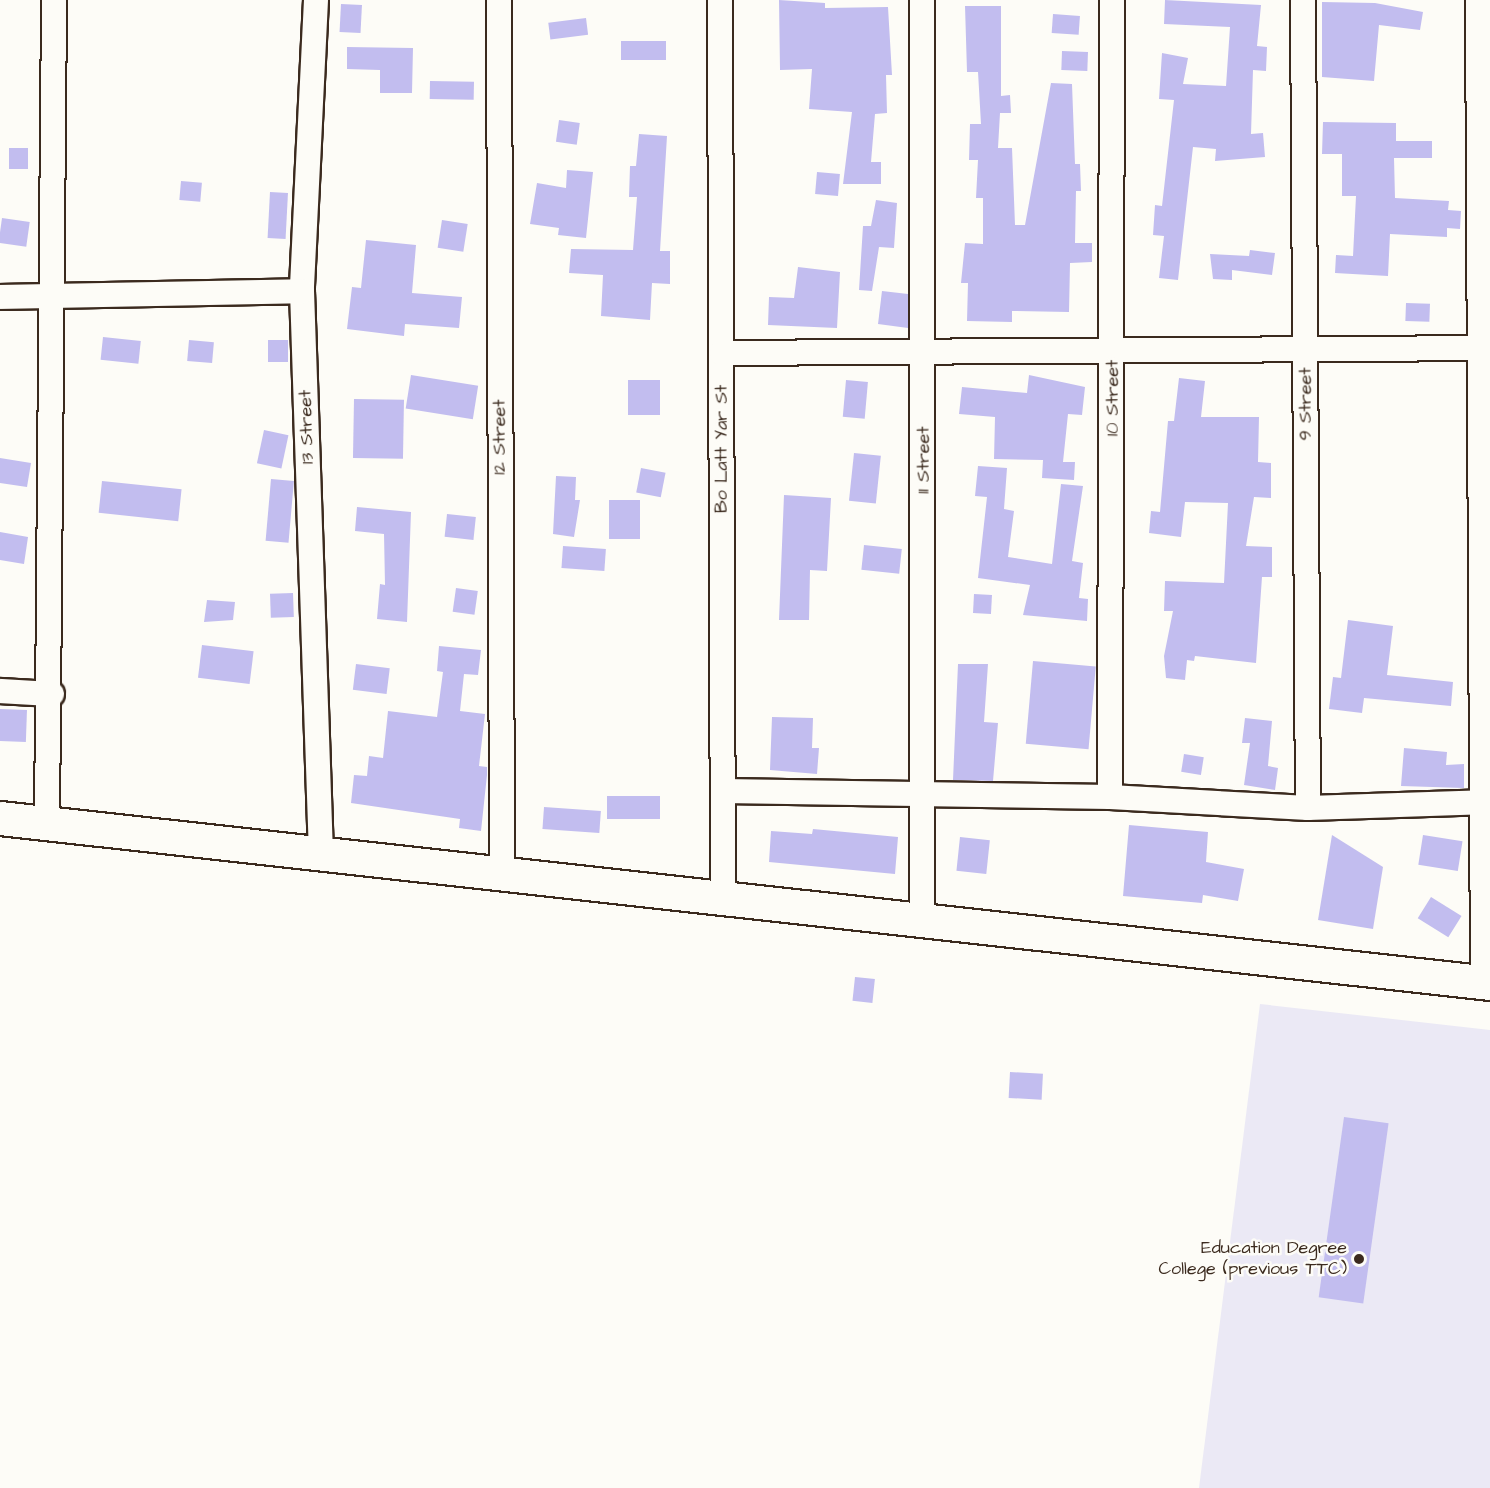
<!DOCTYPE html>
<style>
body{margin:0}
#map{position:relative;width:1490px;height:1488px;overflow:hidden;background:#fdfcf7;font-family:"Architects Daughter",sans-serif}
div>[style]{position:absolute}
.built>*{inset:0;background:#ebe9f5}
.building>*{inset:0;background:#c2bdef;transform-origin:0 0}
.roads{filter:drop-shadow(2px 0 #3b2a1e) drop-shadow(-2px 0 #3b2a1e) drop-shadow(0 2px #3b2a1e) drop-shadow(0 -2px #3b2a1e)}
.street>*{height:24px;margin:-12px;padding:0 12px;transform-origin:12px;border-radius:12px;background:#fdfcf7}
.secondary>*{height:33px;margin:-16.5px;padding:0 16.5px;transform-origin:16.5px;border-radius:16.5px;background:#fdfcf7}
.dots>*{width:16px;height:16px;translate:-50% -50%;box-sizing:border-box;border:3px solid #fdfcf7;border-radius:50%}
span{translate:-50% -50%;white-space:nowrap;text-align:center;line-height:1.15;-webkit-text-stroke:5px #fdfcf7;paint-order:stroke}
.street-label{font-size:18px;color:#3b2a1e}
.poi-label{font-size:18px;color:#3b2a1e}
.right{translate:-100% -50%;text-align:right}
</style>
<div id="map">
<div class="built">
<div style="clip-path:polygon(1260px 1004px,1490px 1030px,1490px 1488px,1199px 1488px)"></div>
</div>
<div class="building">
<div style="clip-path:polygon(779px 0,825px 3px,825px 8px,888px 7px,892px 75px,886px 75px,887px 113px,875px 114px,871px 162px,881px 162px,881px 184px,843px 184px,852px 112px,809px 109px,812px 69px,780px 70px)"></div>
<div style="clip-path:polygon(1165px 0,1261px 5px,1257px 46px,1267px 47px,1266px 71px,1253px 70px,1251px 134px,1263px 133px,1265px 157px,1215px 161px,1216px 149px,1193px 147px,1178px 280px,1159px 278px,1164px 236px,1153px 235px,1155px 205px,1162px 206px,1174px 100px,1159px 99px,1162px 53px,1188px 58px,1183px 84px,1226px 86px,1230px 27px,1164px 24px)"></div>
<div style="clip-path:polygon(1322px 2px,1375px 3px,1423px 12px,1420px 30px,1379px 25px,1374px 81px,1322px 77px)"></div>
<div style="left:341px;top:4px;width:21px;height:28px;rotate:3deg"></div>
<div style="clip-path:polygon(965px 6px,1001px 6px,1001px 96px,1010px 95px,1011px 113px,1000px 113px,998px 148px,1012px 148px,1015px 225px,1025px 225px,1051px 83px,1072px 84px,1075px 164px,1080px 164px,1081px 191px,1076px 191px,1075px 243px,1092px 243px,1092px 262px,1070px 263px,1069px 312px,1012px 311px,1012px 322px,967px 321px,968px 283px,961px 283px,965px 243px,983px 244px,983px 198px,976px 198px,978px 160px,969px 160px,970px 124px,981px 124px,978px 72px,967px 72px)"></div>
<div style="left:1053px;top:14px;width:27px;height:19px;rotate:4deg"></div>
<div style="left:586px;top:18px;width:17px;height:38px;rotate:83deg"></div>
<div style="left:621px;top:41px;width:45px;height:19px"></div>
<div style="clip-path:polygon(347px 47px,413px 48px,412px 93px,380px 93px,380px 70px,347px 69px)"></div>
<div style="left:1062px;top:51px;width:26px;height:19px;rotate:2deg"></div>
<div style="left:430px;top:81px;width:44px;height:18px;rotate:1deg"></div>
<div style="left:559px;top:120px;width:21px;height:22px;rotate:8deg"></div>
<div style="clip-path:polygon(1323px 122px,1396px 123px,1396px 141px,1432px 141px,1432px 158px,1394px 158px,1395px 198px,1449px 201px,1448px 210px,1461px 211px,1460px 229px,1447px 228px,1447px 237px,1390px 234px,1388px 276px,1335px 273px,1336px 255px,1353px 256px,1356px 196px,1342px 196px,1342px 154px,1322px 154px)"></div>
<div style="clip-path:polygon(639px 134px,667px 136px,660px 251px,670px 251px,670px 284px,652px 283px,650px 320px,601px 316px,603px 275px,569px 273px,571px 249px,633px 250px,637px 197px,629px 197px,630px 166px,636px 166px)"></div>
<div style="left:9px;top:148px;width:19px;height:21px"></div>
<div style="clip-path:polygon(567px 170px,593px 172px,586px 238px,558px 235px,559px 228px,530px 224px,537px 183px,566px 188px)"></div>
<div style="left:817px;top:172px;width:23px;height:22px;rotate:5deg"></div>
<div style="left:181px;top:181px;width:21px;height:19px;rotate:5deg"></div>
<div style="left:270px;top:192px;width:18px;height:46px;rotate:3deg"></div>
<div style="clip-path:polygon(876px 200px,897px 203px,894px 248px,879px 247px,872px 291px,859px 290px,863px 226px,871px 226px)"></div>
<div style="left:2px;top:218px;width:28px;height:25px;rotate:8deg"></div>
<div style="left:442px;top:220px;width:26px;height:28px;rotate:9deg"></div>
<div style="clip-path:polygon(366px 240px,416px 245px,412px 293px,462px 297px,459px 328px,405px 324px,404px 336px,347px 329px,352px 287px,361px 288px)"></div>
<div style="clip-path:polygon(1250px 250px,1275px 253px,1272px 275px,1232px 270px,1232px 280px,1213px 279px,1210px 254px,1249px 256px)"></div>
<div style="clip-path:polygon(798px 267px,840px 272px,837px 328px,768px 325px,769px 297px,794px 298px)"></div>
<div style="clip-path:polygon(882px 291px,908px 294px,908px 328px,878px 324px)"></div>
<div style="left:1406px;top:303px;width:24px;height:18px;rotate:2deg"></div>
<div style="left:103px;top:337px;width:38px;height:23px;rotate:6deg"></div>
<div style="left:189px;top:340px;width:25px;height:21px;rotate:5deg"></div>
<div style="left:268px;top:340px;width:20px;height:22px"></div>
<div style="left:411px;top:375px;width:68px;height:34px;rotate:9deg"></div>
<div style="clip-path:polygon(1029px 375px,1085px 387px,1082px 415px,1068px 414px,1063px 462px,1075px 462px,1074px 480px,1042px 478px,1043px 460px,994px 459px,995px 417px,959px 414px,962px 387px,1027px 393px)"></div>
<div style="clip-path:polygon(1179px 378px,1205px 381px,1201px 417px,1259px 417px,1258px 462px,1271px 463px,1271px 498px,1254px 497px,1246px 546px,1272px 547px,1272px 577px,1262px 577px,1256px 663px,1195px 656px,1194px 661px,1187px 660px,1185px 680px,1166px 678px,1164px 656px,1173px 611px,1164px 611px,1165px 581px,1224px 583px,1228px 503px,1185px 502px,1181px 537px,1149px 533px,1151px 511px,1160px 512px,1168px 421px,1174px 421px)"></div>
<div style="left:628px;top:380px;width:32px;height:35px"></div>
<div style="left:846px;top:380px;width:22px;height:37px;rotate:5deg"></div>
<div style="left:354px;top:399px;width:50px;height:59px;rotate:1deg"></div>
<div style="left:264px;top:430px;width:25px;height:34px;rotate:12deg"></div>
<div style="left:854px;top:453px;width:27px;height:48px;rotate:6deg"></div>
<div style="clip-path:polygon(0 458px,31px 463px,27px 487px,0 483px)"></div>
<div style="clip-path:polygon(978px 466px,1007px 468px,1004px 509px,1014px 511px,1008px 557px,1052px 564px,1061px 484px,1083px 486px,1072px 561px,1083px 563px,1079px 598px,1088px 599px,1087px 621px,1023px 615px,1030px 585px,978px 578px,987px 497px,975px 496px)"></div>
<div style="left:641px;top:468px;width:25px;height:25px;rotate:11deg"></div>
<div style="clip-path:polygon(556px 476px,576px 477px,575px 500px,580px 500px,574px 537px,553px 534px)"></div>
<div style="left:271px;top:479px;width:23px;height:62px;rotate:5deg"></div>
<div style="left:102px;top:481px;width:80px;height:32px;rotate:6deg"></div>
<div style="clip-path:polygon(784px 495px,831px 498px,827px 571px,810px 570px,809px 620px,779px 620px)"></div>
<div style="left:609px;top:500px;width:31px;height:39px"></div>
<div style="clip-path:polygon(357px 507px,411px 512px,407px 622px,377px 619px,380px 584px,385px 585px,384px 534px,355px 531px)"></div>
<div style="left:447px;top:514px;width:29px;height:23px;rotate:6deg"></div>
<div style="clip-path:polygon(0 532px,28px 537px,24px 564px,0 560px)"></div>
<div style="left:864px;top:545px;width:38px;height:25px;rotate:6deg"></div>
<div style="left:563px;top:546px;width:43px;height:22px;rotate:4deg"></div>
<div style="left:456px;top:588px;width:22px;height:24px;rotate:8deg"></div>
<div style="left:293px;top:593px;width:24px;height:23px;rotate:88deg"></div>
<div style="left:974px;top:594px;width:18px;height:19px;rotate:3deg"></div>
<div style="clip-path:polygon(207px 600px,235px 602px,233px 620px,204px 622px)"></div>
<div style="clip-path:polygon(1348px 620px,1393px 626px,1387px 675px,1453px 682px,1451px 706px,1364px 698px,1362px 713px,1329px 709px,1333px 677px,1341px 678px)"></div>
<div style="left:202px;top:645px;width:52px;height:33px;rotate:7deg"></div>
<div style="clip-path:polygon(439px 646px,481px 650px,478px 675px,464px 674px,460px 711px,485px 714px,479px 766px,487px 767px,487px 775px,481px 831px,459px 828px,460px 819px,351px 803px,354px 775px,367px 776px,369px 756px,383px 758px,388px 711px,437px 717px,443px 672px,437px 671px)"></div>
<div style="left:1033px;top:661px;width:63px;height:83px;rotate:5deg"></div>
<div style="left:356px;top:664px;width:34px;height:26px;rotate:7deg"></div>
<div style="clip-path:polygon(958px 664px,988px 664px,984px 722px,998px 723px,993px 781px,953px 780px)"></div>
<div style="left:0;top:709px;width:27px;height:32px;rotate:2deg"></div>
<div style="clip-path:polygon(772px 717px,813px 718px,812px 748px,819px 748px,817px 774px,770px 770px)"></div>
<div style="clip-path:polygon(1245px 718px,1272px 721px,1268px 766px,1278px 768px,1275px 790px,1244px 785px,1250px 743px,1242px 743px)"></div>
<div style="clip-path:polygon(1404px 748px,1447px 752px,1446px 765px,1464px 764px,1464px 788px,1401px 786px)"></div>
<div style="left:1184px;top:754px;width:20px;height:18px;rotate:9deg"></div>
<div style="left:607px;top:796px;width:53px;height:23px"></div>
<div style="left:544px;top:807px;width:57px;height:22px;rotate:4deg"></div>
<div style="clip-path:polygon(1129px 825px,1208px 832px,1206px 862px,1244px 869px,1238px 901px,1203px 895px,1202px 903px,1123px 896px)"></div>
<div style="clip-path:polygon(813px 829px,898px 837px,895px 874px,769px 862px,771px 831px,812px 834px)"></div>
<div style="clip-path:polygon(1332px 835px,1383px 867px,1373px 929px,1318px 920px)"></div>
<div style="left:1423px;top:835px;width:40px;height:30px;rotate:9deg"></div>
<div style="left:960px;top:837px;width:30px;height:34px;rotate:6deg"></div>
<div style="left:1431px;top:897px;width:36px;height:25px;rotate:32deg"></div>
<div style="left:855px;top:977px;width:20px;height:24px;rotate:6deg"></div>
<div style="left:1010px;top:1072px;width:33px;height:26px;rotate:3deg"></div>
<div style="left:1344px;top:1117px;width:45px;height:182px;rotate:8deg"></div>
</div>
<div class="roads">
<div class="street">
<div style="left:316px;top:0;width:291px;rotate:92.8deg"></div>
<div style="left:302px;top:291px;width:563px;rotate:88.07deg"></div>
<div style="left:499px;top:0;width:873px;rotate:89.8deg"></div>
<div style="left:720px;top:0;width:898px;rotate:89.81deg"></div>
<div style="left:922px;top:0;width:920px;rotate:90deg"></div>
<div style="left:1303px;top:0;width:808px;rotate:89.65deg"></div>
<div style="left:1478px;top:0;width:982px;rotate:89.71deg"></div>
<div style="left:0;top:297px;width:302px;rotate:-1.1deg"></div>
<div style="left:722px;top:353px;width:768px;rotate:-0.37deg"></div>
<div style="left:0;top:691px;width:52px;rotate:3.3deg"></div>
<div style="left:723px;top:791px;width:387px;rotate:0.9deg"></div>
<div style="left:1110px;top:797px;width:198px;rotate:3.2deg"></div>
<div style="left:1308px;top:808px;width:182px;rotate:-1.9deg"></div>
<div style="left:1110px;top:797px;width:797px;rotate:-89.86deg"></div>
<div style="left:47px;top:823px;width:823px;rotate:-89.51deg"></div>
</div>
<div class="secondary">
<div style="left:0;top:818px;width:1499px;rotate:6.32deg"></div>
</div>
</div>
<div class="dots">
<div style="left:1359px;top:1259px;background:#3b2a1e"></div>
</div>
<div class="street-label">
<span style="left:1113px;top:398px;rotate:-90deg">10 Street</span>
<span style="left:1306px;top:404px;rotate:-90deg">9 Street</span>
<span style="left:307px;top:427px;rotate:-92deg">13 Street</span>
<span style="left:500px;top:437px;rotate:-90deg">12 Street</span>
<span style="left:722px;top:449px;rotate:-90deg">Bo Latt Yar St</span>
<span style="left:924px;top:460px;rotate:-90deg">11 Street</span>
</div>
<div class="poi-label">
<span class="right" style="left:1347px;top:1259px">Education Degree<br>College (previous TTC)</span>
</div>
</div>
